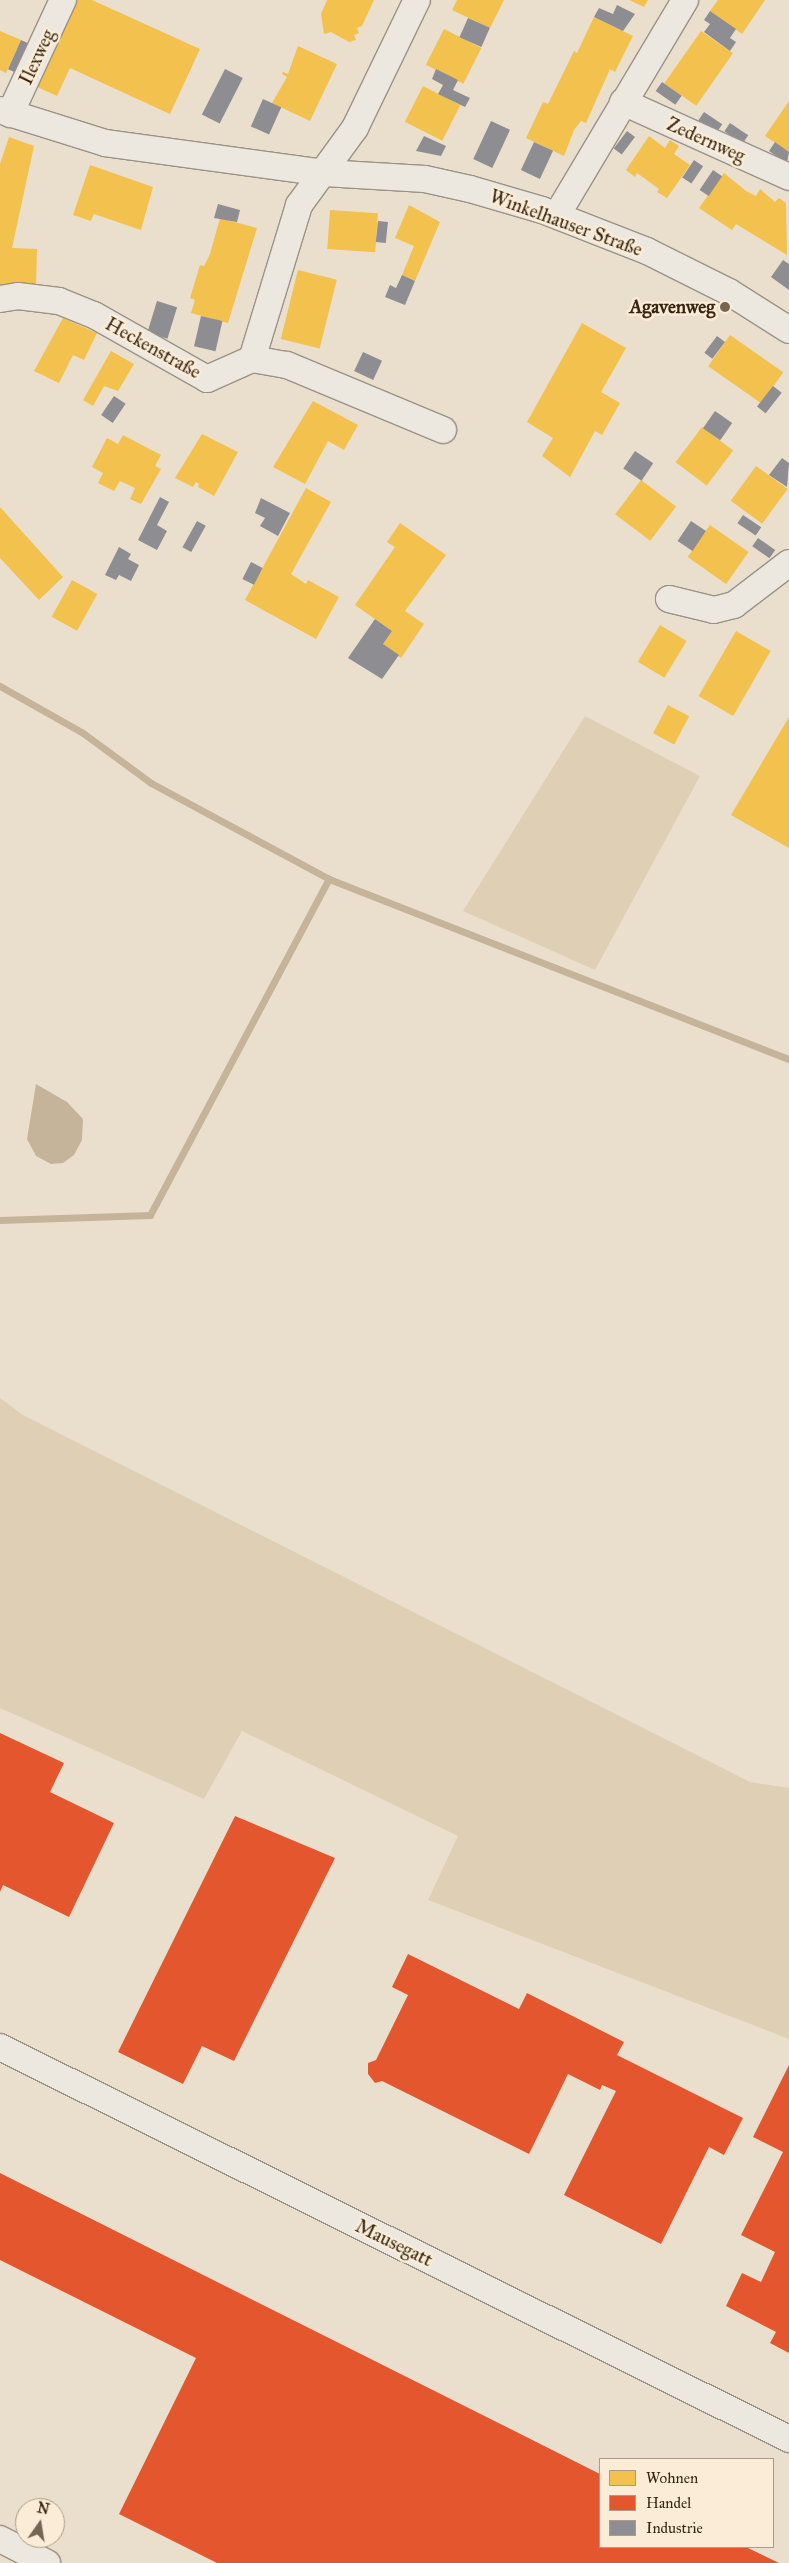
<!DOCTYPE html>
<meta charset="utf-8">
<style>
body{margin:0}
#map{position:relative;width:789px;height:2563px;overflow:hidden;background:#eadfcd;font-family:"IM FELL Great Primer",serif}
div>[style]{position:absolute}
.green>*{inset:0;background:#dfcfb5}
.water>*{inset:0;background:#c6b49a}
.homes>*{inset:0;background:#f2c14e;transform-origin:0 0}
.shops>*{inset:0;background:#e4572e}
.industry>*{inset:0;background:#8d8d92;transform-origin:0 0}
.stream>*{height:7px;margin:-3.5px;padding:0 3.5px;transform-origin:3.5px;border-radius:3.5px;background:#c6b49a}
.roads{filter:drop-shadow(1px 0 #9a9286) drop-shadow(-1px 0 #9a9286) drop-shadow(0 1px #9a9286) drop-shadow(0 -1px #9a9286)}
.minor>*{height:26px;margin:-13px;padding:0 13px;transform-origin:13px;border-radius:13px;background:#ede8df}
.dots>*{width:14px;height:14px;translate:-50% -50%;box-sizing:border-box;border:2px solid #faecd6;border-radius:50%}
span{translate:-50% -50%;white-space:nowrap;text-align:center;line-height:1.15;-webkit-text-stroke:5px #faecd6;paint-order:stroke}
.street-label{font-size:19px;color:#372411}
.poi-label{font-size:19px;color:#372411;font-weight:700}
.right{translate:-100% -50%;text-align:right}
.legend{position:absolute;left:599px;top:2458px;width:175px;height:90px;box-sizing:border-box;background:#faecd6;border:1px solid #ac9c87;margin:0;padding:6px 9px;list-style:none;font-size:15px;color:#372411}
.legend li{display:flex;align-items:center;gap:10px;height:25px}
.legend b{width:25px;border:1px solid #ac9c87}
.north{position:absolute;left:15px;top:2498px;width:50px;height:50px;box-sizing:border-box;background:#faecd6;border:1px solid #ac9c87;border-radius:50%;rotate:13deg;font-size:14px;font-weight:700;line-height:20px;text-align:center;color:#372411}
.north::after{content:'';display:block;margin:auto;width:18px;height:22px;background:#766553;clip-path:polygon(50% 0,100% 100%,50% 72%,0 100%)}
</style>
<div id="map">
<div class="green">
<div style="clip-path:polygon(585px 716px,700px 776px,595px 970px,463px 911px)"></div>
<div style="clip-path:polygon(0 1398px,23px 1415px,750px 1782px,789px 1788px,789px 2039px,428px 1900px,458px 1836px,242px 1731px,204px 1799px,0 1708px)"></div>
</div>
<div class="water">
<div style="clip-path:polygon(36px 1084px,67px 1102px,83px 1119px,82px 1140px,74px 1155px,63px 1163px,51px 1164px,36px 1156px,27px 1139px)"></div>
</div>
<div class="homes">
<div style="clip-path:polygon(74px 0,92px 0,200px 49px,170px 114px,70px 68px,57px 96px,35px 86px)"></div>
<div style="clip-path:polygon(327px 0,374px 0,362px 26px,357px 28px,359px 33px,354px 35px,356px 40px,349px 42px,331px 32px,324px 34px,321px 14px)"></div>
<div style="clip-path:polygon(457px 0,504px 0,490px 28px,452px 10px)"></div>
<div style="clip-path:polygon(629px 0,648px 0,644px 7px)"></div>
<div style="clip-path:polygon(718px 0,765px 0,742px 34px,710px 11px)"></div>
<div style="clip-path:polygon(594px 17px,633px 36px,615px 72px,610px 69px,586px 123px,581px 121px,574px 130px,564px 156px,526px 138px,543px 102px,548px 104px,574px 51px,577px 53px)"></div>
<div style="left:444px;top:29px;width:42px;height:40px;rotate:27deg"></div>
<div style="clip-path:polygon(0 31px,21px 40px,6px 73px,0 70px)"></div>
<div style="left:701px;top:31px;width:39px;height:64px;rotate:35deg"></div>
<div style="clip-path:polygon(298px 46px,337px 64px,310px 121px,272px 103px,287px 77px,282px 74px,283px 72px,288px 74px)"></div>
<div style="left:423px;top:86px;width:42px;height:40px;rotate:27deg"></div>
<div style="clip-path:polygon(789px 101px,789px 152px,765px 136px)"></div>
<div style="clip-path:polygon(649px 136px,665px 148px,670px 140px,679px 146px,674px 154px,690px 165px,667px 198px,657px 192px,659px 189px,637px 173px,635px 177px,626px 170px)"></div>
<div style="clip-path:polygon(9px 137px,34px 146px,12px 248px,37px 249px,36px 289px,0 288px,0 164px)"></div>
<div style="clip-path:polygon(90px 165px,153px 187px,141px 230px,94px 214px,91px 221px,73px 215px)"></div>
<div style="clip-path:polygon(724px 173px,746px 191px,756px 196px,760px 189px,775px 202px,779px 198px,786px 203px,787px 255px,736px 224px,732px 230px,699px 208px)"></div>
<div style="clip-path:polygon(409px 205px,440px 222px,415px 281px,402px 275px,414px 246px,395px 238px)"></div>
<div style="left:330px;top:210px;width:48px;height:39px;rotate:4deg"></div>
<div style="clip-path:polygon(220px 218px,257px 228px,228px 323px,191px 313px,195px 300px,190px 298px,200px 265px,204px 266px,210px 254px)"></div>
<div style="left:298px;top:270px;width:40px;height:71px;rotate:14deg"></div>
<div style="clip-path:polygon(63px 318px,97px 333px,84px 360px,73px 355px,59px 383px,34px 371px)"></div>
<div style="clip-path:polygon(582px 323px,626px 348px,601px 392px,620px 403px,602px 435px,595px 431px,570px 477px,542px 456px,553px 438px,527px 422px)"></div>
<div style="left:730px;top:335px;width:65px;height:38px;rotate:35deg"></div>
<div style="clip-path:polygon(111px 351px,134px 364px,118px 391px,104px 386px,93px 406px,83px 400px)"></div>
<div style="clip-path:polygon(313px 401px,358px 425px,344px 450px,328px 441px,305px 484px,273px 467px)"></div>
<div style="left:702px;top:427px;width:39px;height:44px;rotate:37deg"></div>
<div style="clip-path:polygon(202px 434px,238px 452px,214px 496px,198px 487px,199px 484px,196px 482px,193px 487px,175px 478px)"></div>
<div style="clip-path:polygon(123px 435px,161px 455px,155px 466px,161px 469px,141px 504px,130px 499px,135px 488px,120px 481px,114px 491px,98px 483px,103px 473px,92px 467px,107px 438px,118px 444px)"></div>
<div style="left:756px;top:466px;width:39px;height:43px;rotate:36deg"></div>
<div style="left:641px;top:480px;width:44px;height:43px;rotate:37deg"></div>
<div style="clip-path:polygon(306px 488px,331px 502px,291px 574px,306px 584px,308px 580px,339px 597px,316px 639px,245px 600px)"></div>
<div style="clip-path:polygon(0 507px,63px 577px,39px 600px,0 558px)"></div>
<div style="clip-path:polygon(400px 523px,446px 555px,405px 611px,424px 624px,401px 658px,383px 644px,392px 631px,355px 605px,395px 547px,387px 542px)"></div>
<div style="left:710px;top:525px;width:47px;height:39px;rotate:35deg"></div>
<div style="left:72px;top:580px;width:29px;height:42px;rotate:29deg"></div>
<div style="left:660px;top:625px;width:31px;height:43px;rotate:31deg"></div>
<div style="left:736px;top:631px;width:40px;height:75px;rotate:30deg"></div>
<div style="left:668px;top:705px;width:24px;height:32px;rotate:28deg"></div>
<div style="clip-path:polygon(789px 717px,789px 848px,731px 815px)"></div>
</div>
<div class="shops">
<div style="clip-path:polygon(0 1733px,64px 1763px,50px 1792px,114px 1823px,69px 1917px,3px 1885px,0 1892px)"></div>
<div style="clip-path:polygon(235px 1816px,335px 1858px,234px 2061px,202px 2046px,183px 2084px,118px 2052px)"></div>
<div style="clip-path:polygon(408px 1954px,519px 2009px,527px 1993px,624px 2042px,617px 2055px,743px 2118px,724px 2155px,709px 2147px,661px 2244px,564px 2195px,616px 2091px,602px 2085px,600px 2090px,568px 2074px,529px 2154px,382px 2081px,375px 2083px,368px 2074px,368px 2063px,376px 2060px,408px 1995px,392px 1987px)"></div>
<div style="clip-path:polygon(789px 2065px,789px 2353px,770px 2343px,776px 2332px,726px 2306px,742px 2273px,761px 2282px,775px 2252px,741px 2235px,783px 2152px,753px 2137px)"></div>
<div style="clip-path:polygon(0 2173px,600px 2474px,600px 2547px,746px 2547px,779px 2563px,217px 2563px,119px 2514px,196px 2358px,0 2260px)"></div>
</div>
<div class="industry">
<div style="clip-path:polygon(617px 5px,635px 14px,623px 31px,594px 17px,599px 8px,613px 14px)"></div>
<div style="clip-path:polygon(710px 11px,736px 29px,730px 38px,736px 42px,730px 51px,704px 32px,710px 24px,704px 20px)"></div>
<div style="left:468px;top:18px;width:24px;height:21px;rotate:24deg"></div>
<div style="left:21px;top:40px;width:12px;height:32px;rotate:24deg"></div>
<div style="left:225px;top:69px;width:20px;height:51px;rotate:27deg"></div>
<div style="clip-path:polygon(436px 69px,458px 80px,453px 90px,470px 98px,465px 107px,438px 94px,443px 85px,432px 79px)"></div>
<div style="left:662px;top:82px;width:24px;height:11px;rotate:35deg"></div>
<div style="left:263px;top:99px;width:20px;height:30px;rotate:24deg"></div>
<div style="left:704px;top:112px;width:22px;height:10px;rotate:34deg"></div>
<div style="left:491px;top:121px;width:21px;height:42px;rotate:25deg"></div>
<div style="left:730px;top:123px;width:22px;height:10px;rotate:34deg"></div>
<div style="left:627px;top:131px;width:10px;height:22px;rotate:37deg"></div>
<div style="clip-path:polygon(424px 136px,446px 146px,441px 156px,416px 151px)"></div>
<div style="left:534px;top:142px;width:21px;height:31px;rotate:25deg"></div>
<div style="clip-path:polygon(775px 142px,789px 152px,787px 163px,769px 151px)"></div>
<div style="left:694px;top:160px;width:11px;height:21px;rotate:34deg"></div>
<div style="left:713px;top:170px;width:11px;height:24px;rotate:34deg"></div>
<div style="clip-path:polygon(218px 204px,240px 210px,237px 222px,214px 218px)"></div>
<div style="left:378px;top:221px;width:10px;height:21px;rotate:6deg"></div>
<div style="clip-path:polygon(783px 260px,789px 264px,789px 290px,771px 277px)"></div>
<div style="clip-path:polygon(402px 275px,415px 281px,405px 305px,385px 297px,390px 285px,396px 288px)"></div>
<div style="left:157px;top:301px;width:21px;height:33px;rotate:17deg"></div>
<div style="left:201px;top:316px;width:22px;height:31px;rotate:13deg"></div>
<div style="left:717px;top:336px;width:10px;height:21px;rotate:37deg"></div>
<div style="left:363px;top:352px;width:21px;height:21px;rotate:25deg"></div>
<div style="left:773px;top:386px;width:11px;height:26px;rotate:38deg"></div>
<div style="left:114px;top:396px;width:14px;height:23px;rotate:34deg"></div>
<div style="left:715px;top:411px;width:21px;height:21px;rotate:35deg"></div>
<div style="left:635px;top:451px;width:22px;height:21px;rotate:34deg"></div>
<div style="clip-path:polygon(782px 458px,789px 463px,787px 487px,769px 475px)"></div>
<div style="clip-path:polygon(160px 497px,169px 502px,157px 525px,167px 531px,157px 550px,138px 540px)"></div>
<div style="clip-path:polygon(261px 498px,290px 513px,278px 536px,260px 526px,265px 518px,255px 513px)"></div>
<div style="left:743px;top:515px;width:22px;height:10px;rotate:34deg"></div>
<div style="left:197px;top:521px;width:10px;height:30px;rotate:29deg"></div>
<div style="left:691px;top:521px;width:18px;height:24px;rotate:34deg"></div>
<div style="left:758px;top:538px;width:21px;height:10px;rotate:35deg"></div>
<div style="clip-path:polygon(119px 547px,131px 554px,128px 559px,139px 565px,131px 581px,119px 575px,116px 580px,105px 575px)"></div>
<div style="left:251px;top:562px;width:13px;height:19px;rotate:27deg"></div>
<div style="clip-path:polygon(375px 619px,392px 631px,383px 644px,399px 655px,382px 679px,348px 658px)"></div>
</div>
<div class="stream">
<div style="left:0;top:686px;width:95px;rotate:29.5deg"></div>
<div style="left:83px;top:733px;width:84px;rotate:36.3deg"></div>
<div style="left:151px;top:783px;width:202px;rotate:28.3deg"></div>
<div style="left:329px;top:879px;width:494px;rotate:21.4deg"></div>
<div style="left:0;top:1220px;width:150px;rotate:-1.9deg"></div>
<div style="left:150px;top:1215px;width:381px;rotate:-62deg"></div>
</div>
<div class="roads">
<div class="minor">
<div style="left:623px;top:102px;width:182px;rotate:24.3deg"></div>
<div style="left:0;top:110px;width:110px;rotate:17.4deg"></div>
<div style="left:105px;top:143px;width:221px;rotate:7.8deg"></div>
<div style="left:324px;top:173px;width:101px;rotate:3.4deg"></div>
<div style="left:425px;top:179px;width:46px;rotate:12.5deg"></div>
<div style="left:470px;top:189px;width:75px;rotate:16.3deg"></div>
<div style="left:542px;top:210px;width:113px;rotate:21.3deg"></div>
<div style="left:647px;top:251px;width:92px;rotate:26.6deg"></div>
<div style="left:729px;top:292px;width:71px;rotate:32.3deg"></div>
<div style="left:10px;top:114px;width:126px;rotate:-65.1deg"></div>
<div style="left:557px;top:215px;width:250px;rotate:-59.2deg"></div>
<div style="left:0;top:299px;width:18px;rotate:-9deg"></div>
<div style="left:18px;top:296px;width:41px;rotate:7deg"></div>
<div style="left:59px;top:301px;width:38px;rotate:22deg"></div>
<div style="left:94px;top:315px;width:130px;rotate:29.5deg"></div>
<div style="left:207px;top:379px;width:49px;rotate:-24deg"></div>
<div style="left:252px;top:359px;width:36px;rotate:10deg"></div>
<div style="left:287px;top:365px;width:169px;rotate:22.6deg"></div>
<div style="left:252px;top:359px;width:161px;rotate:-73deg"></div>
<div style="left:299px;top:205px;width:95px;rotate:-54deg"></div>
<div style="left:355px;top:128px;width:142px;rotate:-64.2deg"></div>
<div style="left:669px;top:599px;width:46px;rotate:13.7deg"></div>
<div style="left:714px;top:610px;width:21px;rotate:-14deg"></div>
<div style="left:734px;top:605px;width:69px;rotate:-37.4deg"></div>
<div style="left:0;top:2047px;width:881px;rotate:26.42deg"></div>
<div style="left:0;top:2539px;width:53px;rotate:27.1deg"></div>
</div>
</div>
<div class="dots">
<div style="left:725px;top:307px;background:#766553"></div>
</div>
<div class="street-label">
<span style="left:37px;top:57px;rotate:-65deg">Ilexweg</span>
<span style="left:706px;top:140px;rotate:24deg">Zedernweg</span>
<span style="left:566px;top:223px;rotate:20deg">Winkelhauser Straße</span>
<span style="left:153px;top:348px;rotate:29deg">Heckenstraße</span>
<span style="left:394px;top:2243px;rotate:26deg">Mausegatt</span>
</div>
<div class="poi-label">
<span class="right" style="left:715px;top:307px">Agavenweg</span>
</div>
<ul class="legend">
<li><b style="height:14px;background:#f2c14e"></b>Wohnen</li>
<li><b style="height:14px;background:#e4572e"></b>Handel</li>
<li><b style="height:14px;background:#8d8d92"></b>Industrie</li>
</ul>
<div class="north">N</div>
</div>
